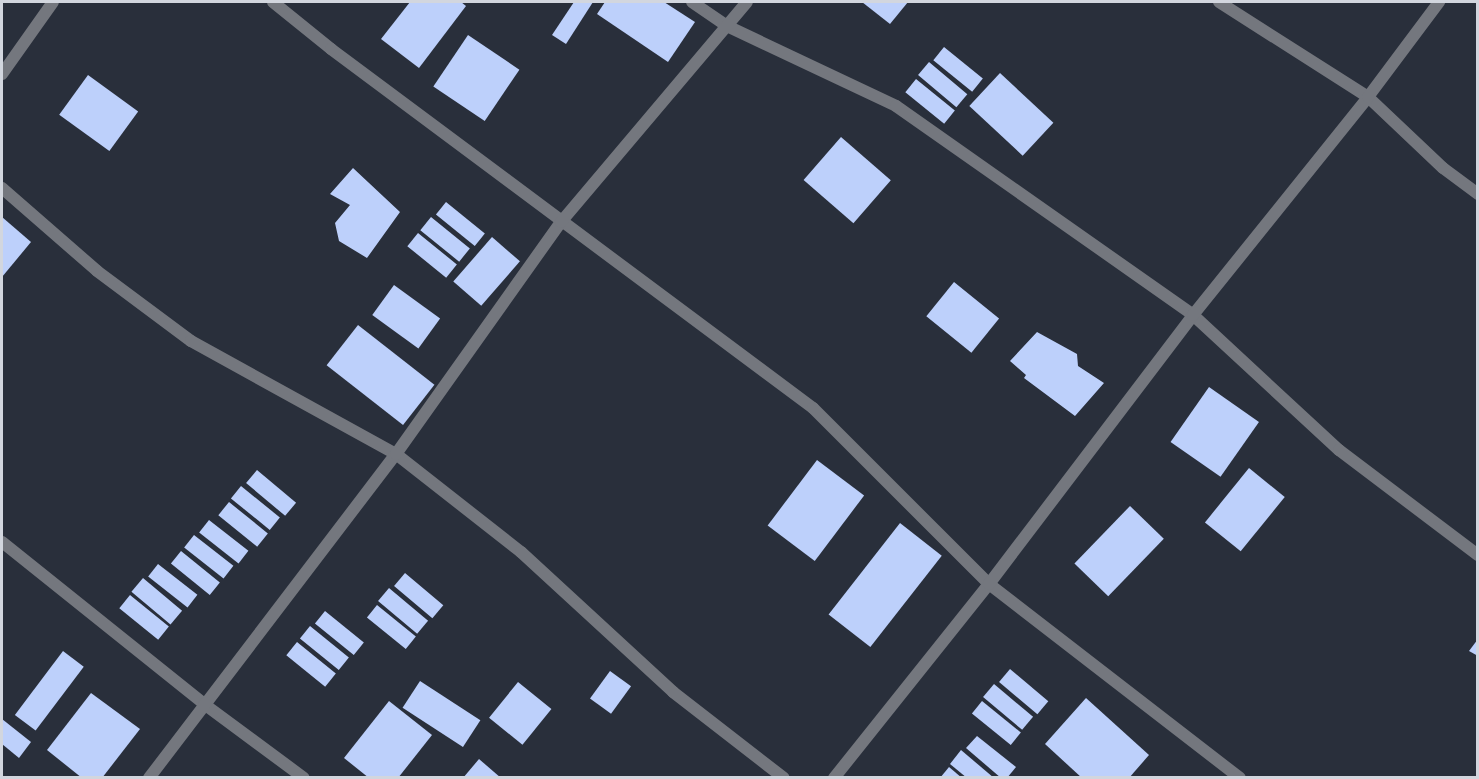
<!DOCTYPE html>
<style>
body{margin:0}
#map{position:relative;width:1479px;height:779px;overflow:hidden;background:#292f3b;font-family:"Roboto Condensed",sans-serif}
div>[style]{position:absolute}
.building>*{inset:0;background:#bdd0fb;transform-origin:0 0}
.street>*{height:12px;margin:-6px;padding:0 6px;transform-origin:6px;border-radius:6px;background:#74777e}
span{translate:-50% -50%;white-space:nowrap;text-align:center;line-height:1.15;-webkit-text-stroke:6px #14171d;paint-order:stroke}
.frame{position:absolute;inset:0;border:3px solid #d2d6de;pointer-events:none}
</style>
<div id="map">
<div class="building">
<div style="clip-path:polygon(410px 2px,461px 2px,466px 6px,419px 68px,381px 39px)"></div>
<div style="clip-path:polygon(574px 2px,593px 2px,566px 44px,552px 35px)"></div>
<div style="clip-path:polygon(605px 2px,664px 2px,695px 22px,668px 62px,597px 14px)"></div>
<div style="clip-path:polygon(862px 2px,908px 2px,890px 24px)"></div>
<div style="left:468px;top:35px;width:62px;height:62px;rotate:34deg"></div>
<div style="left:944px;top:47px;width:50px;height:17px;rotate:39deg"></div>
<div style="left:929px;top:62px;width:50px;height:17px;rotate:40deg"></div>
<div style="left:1000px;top:73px;width:73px;height:45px;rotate:43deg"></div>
<div style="left:88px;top:75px;width:62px;height:49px;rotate:36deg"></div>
<div style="left:916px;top:79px;width:50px;height:17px;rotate:39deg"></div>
<div style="left:841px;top:137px;width:66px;height:57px;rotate:41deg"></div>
<div style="clip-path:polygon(353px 168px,400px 212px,367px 258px,339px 241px,335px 223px,350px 205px,330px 194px)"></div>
<div style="left:446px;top:202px;width:50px;height:16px;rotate:39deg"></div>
<div style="clip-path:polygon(2px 217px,31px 242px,2px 277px)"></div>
<div style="left:431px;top:217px;width:50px;height:17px;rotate:39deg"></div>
<div style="left:418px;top:233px;width:50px;height:17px;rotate:39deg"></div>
<div style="left:492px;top:237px;width:37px;height:59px;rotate:41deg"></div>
<div style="left:954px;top:282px;width:58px;height:44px;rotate:39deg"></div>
<div style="left:394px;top:285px;width:57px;height:37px;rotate:36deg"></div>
<div style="left:358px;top:325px;width:97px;height:51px;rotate:38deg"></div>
<div style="clip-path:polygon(1037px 332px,1077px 354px,1078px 366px,1104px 383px,1075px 416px,1024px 378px,1026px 375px,1010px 361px)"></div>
<div style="left:1209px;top:387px;width:61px;height:67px;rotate:35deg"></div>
<div style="left:817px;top:460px;width:59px;height:82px;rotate:37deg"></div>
<div style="left:1249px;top:468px;width:46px;height:70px;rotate:39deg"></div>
<div style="left:257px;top:470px;width:51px;height:17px;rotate:40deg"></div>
<div style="left:241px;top:486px;width:50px;height:16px;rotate:39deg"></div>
<div style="left:229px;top:502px;width:50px;height:17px;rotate:39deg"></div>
<div style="left:1130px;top:506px;width:47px;height:80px;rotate:44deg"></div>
<div style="left:209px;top:520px;width:50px;height:16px;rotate:38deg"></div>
<div style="left:900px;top:523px;width:53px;height:116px;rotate:38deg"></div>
<div style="left:194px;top:535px;width:50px;height:16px;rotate:38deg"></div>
<div style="left:181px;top:551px;width:50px;height:16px;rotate:39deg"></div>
<div style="left:158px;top:564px;width:50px;height:16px;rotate:38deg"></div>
<div style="left:405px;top:573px;width:50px;height:17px;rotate:40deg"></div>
<div style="left:143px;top:578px;width:51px;height:18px;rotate:40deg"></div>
<div style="left:389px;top:588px;width:51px;height:17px;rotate:40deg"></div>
<div style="left:130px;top:595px;width:50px;height:17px;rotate:39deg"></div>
<div style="left:377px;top:605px;width:50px;height:16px;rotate:39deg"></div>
<div style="left:325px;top:611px;width:50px;height:16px;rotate:39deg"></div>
<div style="left:310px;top:626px;width:50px;height:16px;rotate:39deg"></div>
<div style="clip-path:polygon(1478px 639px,1478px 656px,1469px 651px)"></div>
<div style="left:297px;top:642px;width:50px;height:17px;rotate:39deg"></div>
<div style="left:63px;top:651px;width:26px;height:80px;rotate:37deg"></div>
<div style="left:1010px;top:669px;width:50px;height:17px;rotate:40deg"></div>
<div style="left:610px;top:671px;width:26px;height:34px;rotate:36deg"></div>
<div style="left:420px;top:681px;width:72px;height:32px;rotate:33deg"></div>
<div style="left:518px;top:682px;width:43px;height:46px;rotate:39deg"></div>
<div style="left:994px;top:684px;width:51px;height:17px;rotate:40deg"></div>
<div style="clip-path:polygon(91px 693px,140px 729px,102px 778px,82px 778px,47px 750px)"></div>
<div style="clip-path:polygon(1086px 698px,1149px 755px,1129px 778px,1082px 778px,1045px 744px)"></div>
<div style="clip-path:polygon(389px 701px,432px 735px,398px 778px,369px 778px,344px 758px)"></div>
<div style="left:982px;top:701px;width:50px;height:16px;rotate:39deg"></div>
<div style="clip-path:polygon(2px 719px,31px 742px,19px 758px,2px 744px)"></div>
<div style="clip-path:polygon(977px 736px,1016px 767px,1007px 778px,1001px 778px,966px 748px)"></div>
<div style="clip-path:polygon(961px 750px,994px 778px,967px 778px,950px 764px)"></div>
<div style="clip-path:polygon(479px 759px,501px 778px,463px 778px)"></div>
<div style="clip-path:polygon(949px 767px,962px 778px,940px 778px)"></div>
</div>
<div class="street">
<div style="left:273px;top:2px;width:75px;rotate:39deg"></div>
<div style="left:331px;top:49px;width:601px;rotate:36.68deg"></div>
<div style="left:813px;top:408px;width:249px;rotate:45deg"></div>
<div style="left:989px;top:584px;width:317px;rotate:37.7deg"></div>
<div style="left:692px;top:2px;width:42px;rotate:34.4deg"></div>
<div style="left:727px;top:26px;width:187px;rotate:25.3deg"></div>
<div style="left:896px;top:106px;width:363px;rotate:35.1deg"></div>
<div style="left:1193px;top:315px;width:199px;rotate:42.8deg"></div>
<div style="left:1339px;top:450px;width:174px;rotate:37.1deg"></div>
<div style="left:1219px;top:2px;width:177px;rotate:32.5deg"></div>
<div style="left:1368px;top:97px;width:103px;rotate:43.4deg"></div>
<div style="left:1443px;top:168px;width:44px;rotate:36.6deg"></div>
<div style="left:2px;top:74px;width:88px;rotate:-54.7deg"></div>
<div style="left:2px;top:188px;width:126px;rotate:41.1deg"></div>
<div style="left:97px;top:271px;width:117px;rotate:36.7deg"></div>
<div style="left:191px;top:341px;width:234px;rotate:28.9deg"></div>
<div style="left:396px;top:454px;width:159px;rotate:38.1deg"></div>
<div style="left:521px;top:552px;width:207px;rotate:42.6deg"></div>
<div style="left:673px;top:692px;width:140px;rotate:37.8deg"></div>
<div style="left:2px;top:542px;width:259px;rotate:38.7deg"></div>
<div style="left:204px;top:704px;width:124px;rotate:36.5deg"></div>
<div style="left:149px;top:778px;width:407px;rotate:-52.7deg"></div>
<div style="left:396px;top:454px;width:285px;rotate:-54.6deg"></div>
<div style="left:561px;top:222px;width:288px;rotate:-49.8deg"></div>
<div style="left:834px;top:778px;width:248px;rotate:-51.4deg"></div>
<div style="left:989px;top:584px;width:338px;rotate:-52.8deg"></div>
<div style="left:1193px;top:315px;width:280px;rotate:-51.2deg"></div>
<div style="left:1368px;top:97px;width:119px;rotate:-53.2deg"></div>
</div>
<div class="frame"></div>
</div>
